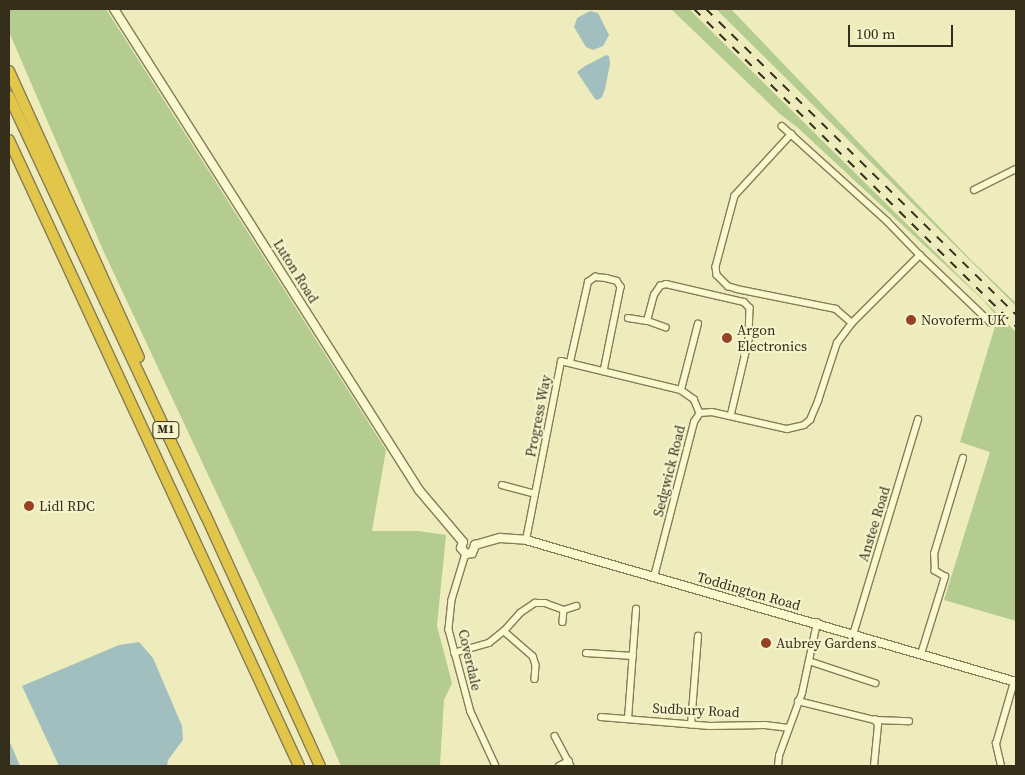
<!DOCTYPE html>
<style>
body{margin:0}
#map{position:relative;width:1025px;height:775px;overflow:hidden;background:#eeecbc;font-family:"Source Serif 4",serif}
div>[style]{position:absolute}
.green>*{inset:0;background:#b5cc91}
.water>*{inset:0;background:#a0bfbe}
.roads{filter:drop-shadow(1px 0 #867c56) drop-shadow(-1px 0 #867c56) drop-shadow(0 1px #867c56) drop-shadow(0 -1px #867c56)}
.minor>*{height:5.5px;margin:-2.75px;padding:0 2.75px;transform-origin:2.75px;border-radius:2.75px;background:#f9f8cf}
.secondary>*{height:8px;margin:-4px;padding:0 4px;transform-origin:4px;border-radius:4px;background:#f9f8cf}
.motorway>*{height:10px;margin:-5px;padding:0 5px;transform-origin:5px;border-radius:5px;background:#e1c64a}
.rail>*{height:2px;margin-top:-1px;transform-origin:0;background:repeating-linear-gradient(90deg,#352e1b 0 9px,transparent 0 18px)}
.dots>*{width:14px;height:14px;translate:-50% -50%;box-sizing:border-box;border:2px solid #f5f4cc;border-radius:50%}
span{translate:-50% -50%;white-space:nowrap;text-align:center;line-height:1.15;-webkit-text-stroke:4px #f5f4cc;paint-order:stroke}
.shield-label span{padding:1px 4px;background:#f5f4cc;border:1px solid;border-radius:4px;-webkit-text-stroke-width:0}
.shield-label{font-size:12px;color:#352e1b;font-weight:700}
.street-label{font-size:14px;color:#352e1b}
.poi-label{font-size:14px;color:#352e1b}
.left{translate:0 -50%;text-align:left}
.frame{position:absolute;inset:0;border:10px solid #352e1b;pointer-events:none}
.scale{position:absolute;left:848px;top:25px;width:105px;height:22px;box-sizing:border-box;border:2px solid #352e1b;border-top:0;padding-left:6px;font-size:15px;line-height:18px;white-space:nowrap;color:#352e1b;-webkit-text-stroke:4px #f5f4cc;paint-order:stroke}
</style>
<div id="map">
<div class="green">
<div style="clip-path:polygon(9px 9px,106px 9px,386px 450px,372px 531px,418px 531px,446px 535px,437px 626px,452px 683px,444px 700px,440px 766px,341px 766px,296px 663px,103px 250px,9px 32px)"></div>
<div style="clip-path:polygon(671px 9px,689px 9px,1016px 332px,1016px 621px,944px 600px,990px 452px,960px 442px,996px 323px,1003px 324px,984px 301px,926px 247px,797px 127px,780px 114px)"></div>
<div style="clip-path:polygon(716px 9px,731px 9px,972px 261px,1016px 303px,1016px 306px)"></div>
</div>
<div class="water">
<div style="clip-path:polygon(590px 11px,598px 13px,609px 35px,603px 46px,593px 50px,586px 47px,574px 27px,577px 18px)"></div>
<div style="clip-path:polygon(606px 55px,609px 56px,610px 64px,605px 89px,602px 97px,598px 100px,595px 99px,577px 72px,585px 66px)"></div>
<div style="clip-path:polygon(139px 642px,153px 658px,182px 726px,183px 740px,168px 760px,167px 766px,59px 766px,22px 686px,119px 645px)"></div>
<div style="clip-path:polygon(9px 740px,20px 766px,9px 766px)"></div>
</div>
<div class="roads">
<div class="minor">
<div style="left:782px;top:126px;width:142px;rotate:42.1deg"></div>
<div style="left:887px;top:221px;width:47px;rotate:45.9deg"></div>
<div style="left:792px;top:134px;width:84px;rotate:132.6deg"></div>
<div style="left:735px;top:196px;width:73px;rotate:105deg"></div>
<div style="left:716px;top:267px;width:8px;rotate:83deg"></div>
<div style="left:717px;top:275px;width:16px;rotate:45deg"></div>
<div style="left:728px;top:286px;width:9px;rotate:18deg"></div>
<div style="left:737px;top:289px;width:101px;rotate:11.4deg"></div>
<div style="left:836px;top:309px;width:21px;rotate:41deg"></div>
<div style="left:974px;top:190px;width:47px;rotate:-26.6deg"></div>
<div style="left:628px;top:318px;width:19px;rotate:9deg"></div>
<div style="left:666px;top:328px;width:20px;rotate:-160deg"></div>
<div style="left:647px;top:321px;width:27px;rotate:-75deg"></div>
<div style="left:654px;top:295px;width:11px;rotate:-56deg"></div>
<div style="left:660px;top:286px;width:6px;rotate:-18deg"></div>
<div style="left:666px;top:284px;width:80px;rotate:13deg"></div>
<div style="left:744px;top:302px;width:8px;rotate:45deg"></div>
<div style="left:750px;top:308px;width:32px;rotate:92deg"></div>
<div style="left:749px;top:340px;width:78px;rotate:103.3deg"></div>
<div style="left:570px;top:362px;width:82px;rotate:-77.3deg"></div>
<div style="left:588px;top:282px;width:9px;rotate:-36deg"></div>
<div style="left:595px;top:277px;width:11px;rotate:5deg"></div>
<div style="left:606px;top:278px;width:11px;rotate:15deg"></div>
<div style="left:617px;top:281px;width:7px;rotate:56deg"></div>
<div style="left:621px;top:287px;width:86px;rotate:101.4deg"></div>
<div style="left:681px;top:390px;width:68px;rotate:-75.6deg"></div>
<div style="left:502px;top:485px;width:34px;rotate:15deg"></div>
<div style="left:526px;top:540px;width:182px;rotate:-78.9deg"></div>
<div style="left:561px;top:361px;width:123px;rotate:13.6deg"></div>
<div style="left:681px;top:390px;width:16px;rotate:35deg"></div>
<div style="left:694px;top:399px;width:15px;rotate:67deg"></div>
<div style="left:466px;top:554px;width:48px;rotate:106.9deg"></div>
<div style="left:452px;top:600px;width:30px;rotate:96deg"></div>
<div style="left:449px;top:630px;width:85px;rotate:75deg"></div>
<div style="left:471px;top:712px;width:60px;rotate:65.2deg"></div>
<div style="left:654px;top:577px;width:160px;rotate:-75.5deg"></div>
<div style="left:694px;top:422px;width:11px;rotate:-56deg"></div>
<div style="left:700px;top:413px;width:12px;rotate:-5deg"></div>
<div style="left:712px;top:412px;width:77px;rotate:12.8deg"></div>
<div style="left:787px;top:429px;width:17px;rotate:-13deg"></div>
<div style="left:804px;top:425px;width:8px;rotate:-40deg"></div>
<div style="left:810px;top:420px;width:21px;rotate:-67deg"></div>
<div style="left:818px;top:401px;width:61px;rotate:-71.9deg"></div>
<div style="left:837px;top:343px;width:25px;rotate:-53deg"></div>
<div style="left:852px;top:323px;width:96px;rotate:-45deg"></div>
<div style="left:920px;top:255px;width:97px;rotate:43.7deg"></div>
<div style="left:564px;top:610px;width:13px;rotate:-18deg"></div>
<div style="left:504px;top:631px;width:38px;rotate:41deg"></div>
<div style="left:533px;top:656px;width:9px;rotate:72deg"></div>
<div style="left:536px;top:665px;width:14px;rotate:94deg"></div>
<div style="left:853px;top:635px;width:225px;rotate:-73.2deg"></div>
<div style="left:454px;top:653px;width:36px;rotate:-16deg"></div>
<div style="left:489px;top:643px;width:19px;rotate:-39deg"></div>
<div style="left:504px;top:631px;width:24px;rotate:-48deg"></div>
<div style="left:520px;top:613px;width:18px;rotate:-34deg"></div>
<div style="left:535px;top:603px;width:10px"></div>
<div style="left:545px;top:603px;width:20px;rotate:20deg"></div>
<div style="left:564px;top:610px;width:12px;rotate:95deg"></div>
<div style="left:586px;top:653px;width:47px;rotate:3.7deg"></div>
<div style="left:921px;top:654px;width:81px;rotate:-72.7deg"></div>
<div style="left:945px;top:577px;width:12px;rotate:-149deg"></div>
<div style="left:935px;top:571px;width:17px;rotate:-93deg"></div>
<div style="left:934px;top:554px;width:100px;rotate:-73.2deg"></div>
<div style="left:809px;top:661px;width:70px;rotate:18.4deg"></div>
<div style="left:798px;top:701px;width:79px;rotate:13.9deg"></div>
<div style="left:875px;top:720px;width:34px;rotate:2deg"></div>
<div style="left:601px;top:717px;width:109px;rotate:4.7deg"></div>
<div style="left:710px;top:726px;width:55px;rotate:-1deg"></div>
<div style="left:765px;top:725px;width:24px;rotate:7deg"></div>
<div style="left:628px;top:719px;width:110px;rotate:-85.8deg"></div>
<div style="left:691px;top:725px;width:89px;rotate:-85.5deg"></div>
<div style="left:555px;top:736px;width:34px;rotate:62deg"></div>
<div style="left:559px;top:766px;width:11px;rotate:-27deg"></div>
<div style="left:778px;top:766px;width:10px;rotate:-84deg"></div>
<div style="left:779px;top:756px;width:67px;rotate:-69.9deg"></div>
<div style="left:802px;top:693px;width:72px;rotate:-77.9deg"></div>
<div style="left:874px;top:766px;width:41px;rotate:-84.4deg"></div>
<div style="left:878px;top:725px;width:6px;rotate:-121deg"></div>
<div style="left:1001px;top:766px;width:23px;rotate:-103deg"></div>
<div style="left:996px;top:744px;width:65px;rotate:-73.8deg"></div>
</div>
<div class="secondary">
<div style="left:114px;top:9px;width:570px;rotate:57.62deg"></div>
<div style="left:419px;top:490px;width:68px;rotate:49.8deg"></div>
<div style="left:463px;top:542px;width:6px;rotate:108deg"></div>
<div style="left:461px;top:548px;width:8px;rotate:50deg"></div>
<div style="left:466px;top:554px;width:6px;rotate:-9deg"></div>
<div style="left:472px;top:553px;width:9px;rotate:-69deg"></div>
<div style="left:475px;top:545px;width:26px;rotate:-16deg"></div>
<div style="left:500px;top:538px;width:26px;rotate:4deg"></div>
<div style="left:526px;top:540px;width:510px;rotate:16.16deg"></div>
</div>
<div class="motorway">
<div style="left:9px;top:71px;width:314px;rotate:65.6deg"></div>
<div style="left:9px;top:96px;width:464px;rotate:64.9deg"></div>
<div style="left:206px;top:516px;width:275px;rotate:65.5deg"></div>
<div style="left:9px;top:140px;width:690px;rotate:65.14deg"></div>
</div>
</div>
<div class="rail">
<div style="left:694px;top:9px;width:453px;rotate:44.6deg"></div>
<div style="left:706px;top:9px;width:436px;rotate:44.6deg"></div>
</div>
<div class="dots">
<div style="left:911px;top:320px;background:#954225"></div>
<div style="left:727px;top:338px;background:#954225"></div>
<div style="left:29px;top:506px;background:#954225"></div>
<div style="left:766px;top:643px;background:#954225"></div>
</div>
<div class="shield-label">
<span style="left:166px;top:430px">M1</span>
</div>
<div class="street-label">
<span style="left:296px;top:271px;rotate:58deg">Luton Road</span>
<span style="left:538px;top:416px;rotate:-79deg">Progress Way</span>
<span style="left:669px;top:471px;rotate:-76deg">Sedgwick Road</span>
<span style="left:874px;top:524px;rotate:-73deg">Anstee Road</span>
<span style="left:749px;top:591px;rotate:16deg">Toddington Road</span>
<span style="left:470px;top:660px;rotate:77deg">Coverdale</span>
<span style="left:696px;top:710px;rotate:3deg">Sudbury Road</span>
</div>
<div class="poi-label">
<span class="left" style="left:921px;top:320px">Novoferm UK</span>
<span class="left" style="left:737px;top:338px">Argon<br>Electronics</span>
<span class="left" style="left:39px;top:506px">Lidl RDC</span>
<span class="left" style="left:776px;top:643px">Aubrey Gardens</span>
</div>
<div class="frame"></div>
<div class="scale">100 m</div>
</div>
